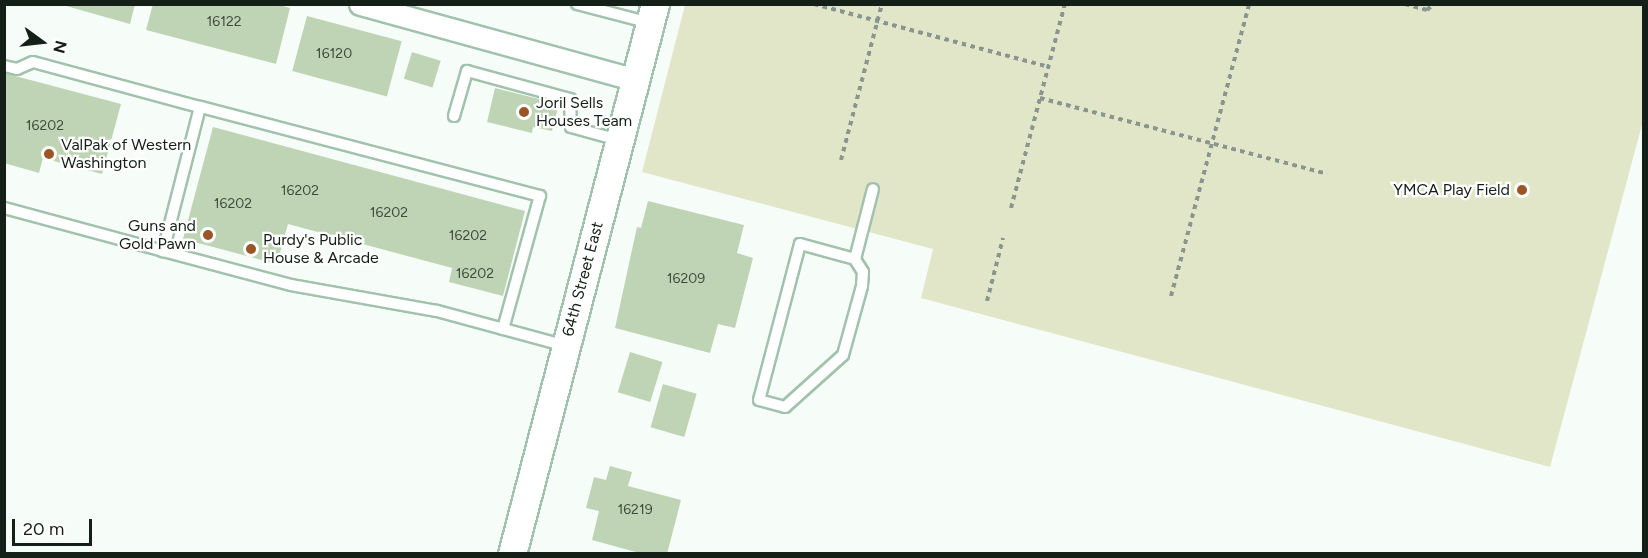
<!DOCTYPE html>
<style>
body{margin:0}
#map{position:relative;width:1648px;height:558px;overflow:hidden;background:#f6fdf9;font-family:Figtree,sans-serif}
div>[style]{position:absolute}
.green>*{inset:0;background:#e1e6c8}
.building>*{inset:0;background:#bfd4b5;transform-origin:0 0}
.path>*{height:4px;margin-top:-2px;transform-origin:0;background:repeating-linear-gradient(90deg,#8b958f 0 4.5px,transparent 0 9px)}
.roads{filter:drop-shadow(2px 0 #a1c2ac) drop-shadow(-2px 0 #a1c2ac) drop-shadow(0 2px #a1c2ac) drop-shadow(0 -2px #a1c2ac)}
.service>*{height:10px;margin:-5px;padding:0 5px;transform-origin:5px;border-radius:5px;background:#fff}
.minor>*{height:21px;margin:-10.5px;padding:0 10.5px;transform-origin:10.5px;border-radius:10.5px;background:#fff}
.tertiary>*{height:27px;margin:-13.5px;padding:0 13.5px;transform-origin:13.5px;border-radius:13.5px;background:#fff}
.dots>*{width:16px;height:16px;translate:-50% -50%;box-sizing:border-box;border:3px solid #fff;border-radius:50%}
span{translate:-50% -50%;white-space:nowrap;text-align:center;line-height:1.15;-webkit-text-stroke:4.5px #fff;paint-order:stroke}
.number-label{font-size:14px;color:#3e4c3e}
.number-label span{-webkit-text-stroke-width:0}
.poi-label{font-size:16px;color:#131f17}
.left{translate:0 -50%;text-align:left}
.right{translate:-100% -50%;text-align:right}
.street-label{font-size:16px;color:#131f17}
.frame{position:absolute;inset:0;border:6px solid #131f17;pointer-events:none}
.north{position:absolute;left:12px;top:12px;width:60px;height:60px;-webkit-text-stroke:4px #fff;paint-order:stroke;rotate:105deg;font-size:16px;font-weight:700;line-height:24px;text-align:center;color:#131f17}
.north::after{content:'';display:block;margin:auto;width:21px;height:27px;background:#131f17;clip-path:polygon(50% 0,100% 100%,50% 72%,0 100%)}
.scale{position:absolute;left:12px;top:519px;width:80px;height:27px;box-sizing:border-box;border:3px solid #131f17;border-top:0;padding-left:8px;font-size:18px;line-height:21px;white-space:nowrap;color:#131f17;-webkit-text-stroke:4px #fff;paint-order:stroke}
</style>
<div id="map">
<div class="green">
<div style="clip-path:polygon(685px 5px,1643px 5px,1643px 121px,1550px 467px,921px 298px,933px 249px,642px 172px)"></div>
</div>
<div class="building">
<div style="clip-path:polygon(59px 4px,135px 4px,130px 24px)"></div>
<div style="clip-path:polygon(153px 4px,276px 4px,290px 8px,276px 64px,146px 30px)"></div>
<div style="left:307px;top:16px;width:98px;height:57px;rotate:15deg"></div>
<div style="left:412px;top:52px;width:30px;height:28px;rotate:17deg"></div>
<div style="clip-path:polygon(4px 73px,121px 104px,102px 174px,43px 158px,39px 173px,4px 163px)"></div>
<div style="clip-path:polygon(495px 88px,559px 104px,552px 131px,533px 127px,532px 133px,487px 122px)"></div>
<div style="clip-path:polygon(213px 127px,525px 211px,503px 296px,449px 282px,452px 268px,288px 224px,277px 264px,183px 239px)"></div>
<div style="clip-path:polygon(648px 201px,744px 225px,737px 253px,753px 258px,735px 328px,718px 324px,710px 353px,615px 328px,637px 227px,641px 228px)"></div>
<div style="left:630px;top:352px;width:34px;height:42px;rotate:17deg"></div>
<div style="left:663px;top:384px;width:35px;height:45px;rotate:16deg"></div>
<div style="clip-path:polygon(610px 466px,632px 472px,628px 486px,681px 500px,667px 554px,643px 554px,592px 540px,599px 511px,586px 508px,594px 477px,606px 480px)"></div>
</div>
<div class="path">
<div style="left:814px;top:4px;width:243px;rotate:15deg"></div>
<div style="left:1405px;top:4px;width:23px;rotate:15deg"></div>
<div style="left:1427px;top:10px;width:9px;rotate:-41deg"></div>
<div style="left:1040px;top:98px;width:297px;rotate:14.8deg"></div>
<div style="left:841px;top:160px;width:161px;rotate:-75.3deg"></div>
<div style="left:1011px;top:208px;width:211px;rotate:-75.2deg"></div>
<div style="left:1171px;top:296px;width:302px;rotate:-75deg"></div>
<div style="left:987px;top:301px;width:65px;rotate:-75.7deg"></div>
</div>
<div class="roads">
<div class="service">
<div style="left:577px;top:4px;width:75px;rotate:14.6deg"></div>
<div style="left:4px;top:66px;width:13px;rotate:13deg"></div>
<div style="left:17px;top:69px;width:17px;rotate:-24deg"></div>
<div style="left:33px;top:62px;width:173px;rotate:15.1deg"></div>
<div style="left:454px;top:116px;width:47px;rotate:-73.9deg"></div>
<div style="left:467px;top:71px;width:107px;rotate:15.2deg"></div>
<div style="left:570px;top:99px;width:28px;rotate:88deg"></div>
<div style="left:571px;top:127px;width:50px;rotate:15.2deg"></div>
<div style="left:4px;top:208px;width:165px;rotate:15.1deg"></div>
<div style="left:855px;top:259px;width:57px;rotate:-164.7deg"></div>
<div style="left:800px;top:244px;width:161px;rotate:104.7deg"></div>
<div style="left:759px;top:400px;width:27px;rotate:15deg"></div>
<div style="left:785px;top:407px;width:78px;rotate:-41.9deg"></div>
<div style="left:843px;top:355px;width:72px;rotate:-74.6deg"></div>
<div style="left:862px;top:286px;width:14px;rotate:-86deg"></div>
<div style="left:863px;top:272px;width:15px;rotate:-122deg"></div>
<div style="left:855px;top:259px;width:72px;rotate:-75.6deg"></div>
<div style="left:503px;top:329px;width:138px;rotate:-74.5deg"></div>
<div style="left:540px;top:196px;width:351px;rotate:-165.3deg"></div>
<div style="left:200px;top:107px;width:149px;rotate:104.4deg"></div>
<div style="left:163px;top:251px;width:132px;rotate:14.9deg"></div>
<div style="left:291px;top:285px;width:148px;rotate:10.1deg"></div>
<div style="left:437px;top:311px;width:134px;rotate:15.2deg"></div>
</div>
<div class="minor">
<div style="left:360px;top:4px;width:285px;rotate:15.4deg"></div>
</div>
<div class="tertiary">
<div style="left:512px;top:554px;width:568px;rotate:-75.43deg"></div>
</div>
</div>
<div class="dots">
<div style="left:524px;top:112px;background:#9a5627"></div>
<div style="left:49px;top:154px;background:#9a5627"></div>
<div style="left:1522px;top:190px;background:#9a5627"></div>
<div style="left:208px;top:235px;background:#9a5627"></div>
<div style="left:251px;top:249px;background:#9a5627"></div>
</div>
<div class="number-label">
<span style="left:224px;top:22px">16122</span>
<span style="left:334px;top:54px">16120</span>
<span style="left:45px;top:126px">16202</span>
<span style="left:300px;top:191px">16202</span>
<span style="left:233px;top:204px">16202</span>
<span style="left:389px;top:213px">16202</span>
<span style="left:468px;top:236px">16202</span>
<span style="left:475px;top:274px">16202</span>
<span style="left:686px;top:279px">16209</span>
<span style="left:635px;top:510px">16219</span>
</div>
<div class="poi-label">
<span class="left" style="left:536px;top:112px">Joril Sells<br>Houses Team</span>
<span class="left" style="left:61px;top:154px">ValPak of Western<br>Washington</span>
<span class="right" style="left:1510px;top:190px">YMCA Play Field</span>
<span class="right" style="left:196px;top:235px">Guns and<br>Gold Pawn</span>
<span class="left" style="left:263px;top:249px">Purdy's Public<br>House &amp; Arcade</span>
</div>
<div class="street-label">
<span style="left:583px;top:279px;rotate:-75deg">64th Street East</span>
</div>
<div class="frame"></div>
<div class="north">N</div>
<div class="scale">20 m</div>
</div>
